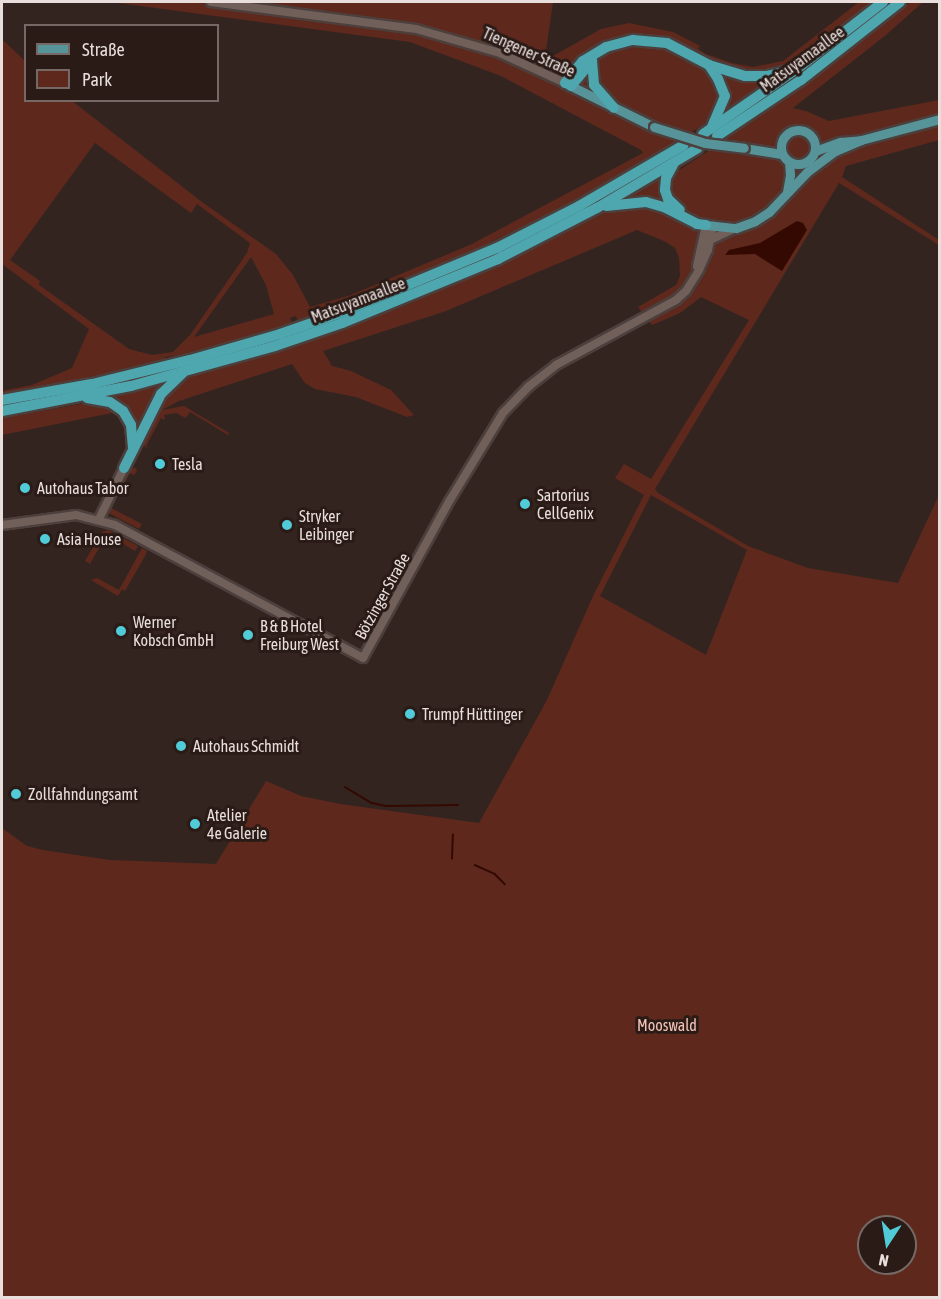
<!DOCTYPE html>
<meta charset="utf-8">
<style>
body{margin:0}
#map{position:relative;width:941px;height:1299px;overflow:hidden;background:#342420;font-family:"Asap Condensed",sans-serif}
div>[style]{position:absolute}
.green>*{inset:0;background:#5e291c}
.water>*{inset:0;background:#340902}
.stream>*{height:1.5px;margin:-0.75px;padding:0 0.75px;transform-origin:0.75px;border-radius:0.75px;background:#340902}
.roads{filter:drop-shadow(2px 0 #4c3f3c) drop-shadow(-2px 0 #4c3f3c) drop-shadow(0 2px #4c3f3c) drop-shadow(0 -2px #4c3f3c)}
.tertiary>*{height:8px;margin:-4px;padding:0 4px;transform-origin:4px;border-radius:4px;background:#715f5a}
.primary>*{height:9px;margin:-4.5px;padding:0 4.5px;transform-origin:4.5px;border-radius:4.5px;background:#57949a}
.primary>.ring{margin:-4.5px;padding:0;box-sizing:content-box;background:none;border:9px solid #57949a;border-radius:50%}
.trunk>*{height:10px;margin:-5px;padding:0 5px;transform-origin:5px;border-radius:5px;background:#4ea6af}
.bridges{filter:drop-shadow(2px 0 #4c3f3c) drop-shadow(-2px 0 #4c3f3c) drop-shadow(0 2px #4c3f3c) drop-shadow(0 -2px #4c3f3c)}
.primary-bridge>*{height:9px;margin:-4.5px;padding:0 4.5px;transform-origin:4.5px;border-radius:4.5px;background:#57949a}
.dots>*{width:16px;height:16px;translate:-50% -50%;box-sizing:border-box;border:3px solid #2a1b17;border-radius:50%}
span{translate:-50% -50%;white-space:nowrap;text-align:center;line-height:1.15;-webkit-text-stroke:6px #2a1b17;paint-order:stroke}
.street-label{font-size:16px;color:#e8dedb}
.poi-label{font-size:16px;color:#e8dedb}
.left{translate:0 -50%;text-align:left}
.park-label{font-size:16px;color:#f4c3b6}
.frame{position:absolute;inset:0;border:3px solid #e8dedb;pointer-events:none}
.legend{position:absolute;left:24px;top:24px;width:195px;height:78px;box-sizing:border-box;background:#2a1b17;border:2px solid #766965;margin:0;padding:8px 10px;list-style:none;font-size:18px;color:#e8dedb}
.legend li{display:flex;align-items:center;gap:12px;height:30px}
.legend b{width:30px;border:2px solid #766965}
.north{position:absolute;left:857px;top:1215px;width:60px;height:60px;box-sizing:border-box;background:#2a1b17;border:2px solid #766965;border-radius:50%;rotate:192deg;font-size:16px;font-weight:700;line-height:24px;text-align:center;color:#e8dedb}
.north::after{content:'';display:block;margin:auto;width:21px;height:27px;background:#52cbd8;clip-path:polygon(50% 0,100% 100%,50% 72%,0 100%)}
</style>
<div id="map">
<div class="green">
<div style="clip-path:polygon(evenodd,111px 2px,553px 2px,546px 50px,553px 56px,601px 29px,629px 23px,673px 32px,700px 46px,698px 49px,706px 54px,732px 63px,753px 67px,783px 61px,859px 2px,872px 2px,788px 67px,759px 75px,715px 65px,720px 101px,715px 112px,703px 125px,655px 155px,551px 213px,431px 271px,298px 322px,296px 316px,290px 318px,292px 324px,192px 354px,165px 357px,164px 362px,54px 387px,40px 386px,2px 394px,2px 391px,32px 385px,72px 368px,89px 329px,2px 264px,2px 43px,4px 41px,25px 61px,26px 100px,72px 101px,202px 202px,276px 254px,293px 275px,310px 307px,351px 295px,472px 244px,643px 153px,641px 150px,501px 76px,410px 42px,111px 2px,95px 143px,191px 213px,197px 204px,250px 243px,247px 253px,190px 335px,173px 352px,152px 355px,129px 349px,39px 285px,40px 281px,10px 260px,95px 143px,111px 2px,251px 257px,266px 285px,274px 314px,194px 337px,251px 257px)"></div>
<div style="clip-path:polygon(evenodd,910px 2px,923px 2px,886px 35px,793px 108px,806px 111px,829px 121px,939px 100px,939px 140px,846px 166px,842px 177px,939px 240px,939px 245px,839px 183px,655px 489px,658px 493px,748px 546px,808px 568px,898px 583px,939px 495px,939px 1297px,2px 1297px,2px 828px,27px 846px,43px 850px,110px 860px,216px 864px,266px 781px,301px 796px,340px 804px,479px 823px,547px 700px,594px 594px,644px 495px,615px 478px,624px 464px,651px 479px,749px 320px,701px 297px,680px 313px,652px 325px,638px 307px,676px 285px,680px 276px,679px 258px,675px 248px,664px 241px,637px 230px,446px 311px,323px 351px,332px 366px,351px 371px,391px 390px,414px 415px,407px 417px,356px 397px,315px 389px,305px 383px,292px 364px,179px 401px,162px 410px,184px 406px,229px 433px,228px 435px,190px 412px,186px 418px,176px 413px,164px 415px,165px 420px,161px 418px,146px 446px,149px 449px,142px 445px,146px 436px,138px 433px,123px 418px,112px 413px,2px 435px,2px 418px,92px 402px,164px 384px,335px 332px,411px 303px,507px 262px,570px 230px,664px 176px,673px 174px,710px 150px,742px 155px,745px 142px,725px 139px,803px 87px,910px 2px,651px 495px,747px 550px,706px 655px,600px 596px,651px 495px,910px 2px,869px 1227px,905px 1227px,905px 1263px,869px 1263px,869px 1227px)"></div>
<div style="clip-path:polygon(717px 72px,750px 81px,775px 78px,724px 113px,727px 101px)"></div>
<div style="clip-path:polygon(129px 468px,136px 468px,137px 471px,134px 475px,130px 473px,111px 508px,142px 524px,139px 529px,109px 513px,111px 506px)"></div>
<div style="clip-path:polygon(108px 530px,138px 546px,135px 551px,107px 534px,90px 564px,85px 561px,102px 532px)"></div>
<div style="clip-path:polygon(142px 548px,147px 551px,145px 556px,125px 591px,122px 589px,118px 596px,91px 580px,97px 578px,119px 590px)"></div>
</div>
<div class="water">
<div style="clip-path:polygon(797px 221px,803px 223px,807px 230px,782px 271px,755px 254px,725px 255px,729px 250px,760px 243px)"></div>
</div>
<div class="stream">
<div style="left:345px;top:787px;width:31px;rotate:31deg"></div>
<div style="left:372px;top:803px;width:14px;rotate:12deg"></div>
<div style="left:386px;top:806px;width:72px;rotate:-0.8deg"></div>
<div style="left:452px;top:859px;width:24px;rotate:-88deg"></div>
<div style="left:475px;top:865px;width:22px;rotate:24deg"></div>
<div style="left:495px;top:874px;width:14px;rotate:45deg"></div>
</div>
<div class="roads">
<div class="tertiary">
<div style="left:211px;top:2px;width:207px;rotate:7.5deg"></div>
<div style="left:416px;top:29px;width:87px;rotate:15.9deg"></div>
<div style="left:500px;top:53px;width:72px;rotate:24.8deg"></div>
<div style="left:710px;top:240px;width:29px;rotate:-25deg"></div>
<div style="left:697px;top:266px;width:42px;rotate:-77.6deg"></div>
<div style="left:99px;top:519px;width:57px;rotate:-63.9deg"></div>
<div style="left:2px;top:525px;width:75px;rotate:-7.7deg"></div>
<div style="left:76px;top:515px;width:40px;rotate:14.4deg"></div>
<div style="left:115px;top:525px;width:281px;rotate:28.2deg"></div>
<div style="left:363px;top:658px;width:180px;rotate:-61.2deg"></div>
<div style="left:450px;top:500px;width:102px;rotate:-58.7deg"></div>
<div style="left:503px;top:413px;width:36px;rotate:-46deg"></div>
<div style="left:528px;top:387px;width:36px;rotate:-38deg"></div>
<div style="left:556px;top:365px;width:136px;rotate:-28.4deg"></div>
<div style="left:676px;top:300px;width:13px;rotate:-42deg"></div>
<div style="left:686px;top:291px;width:25px;rotate:-58deg"></div>
<div style="left:699px;top:270px;width:22px;rotate:-66deg"></div>
<div style="left:708px;top:250px;width:25px;rotate:-78deg"></div>
</div>
<div class="primary">
<div style="left:565px;top:83px;width:99px;rotate:26.3deg"></div>
<div class="ring" style="left:781px;top:130px;width:25px;height:25px"></div>
<div style="left:744px;top:148px;width:38px;rotate:9deg"></div>
<div style="left:815px;top:151px;width:27px;rotate:-20deg"></div>
<div style="left:840px;top:142px;width:21px;rotate:-5deg"></div>
<div style="left:861px;top:140px;width:82px;rotate:-14.9deg"></div>
<div style="left:787px;top:192px;width:17px;rotate:-80deg"></div>
<div style="left:790px;top:175px;width:13px;rotate:-94deg"></div>
<div style="left:706px;top:225px;width:30px;rotate:6deg"></div>
<div style="left:736px;top:228px;width:20px;rotate:-20deg"></div>
<div style="left:755px;top:221px;width:17px;rotate:-33deg"></div>
<div style="left:769px;top:212px;width:55px;rotate:-46.5deg"></div>
<div style="left:807px;top:172px;width:35px;rotate:-37deg"></div>
<div style="left:835px;top:151px;width:28px;rotate:-23deg"></div>
</div>
<div class="trunk">
<div style="left:592px;top:61px;width:24px;rotate:85deg"></div>
<div style="left:594px;top:85px;width:30px;rotate:49deg"></div>
<div style="left:709px;top:65px;width:17px;rotate:57deg"></div>
<div style="left:718px;top:79px;width:18px;rotate:68deg"></div>
<div style="left:725px;top:96px;width:33px;rotate:113deg"></div>
<div style="left:565px;top:83px;width:28px;rotate:-51deg"></div>
<div style="left:583px;top:61px;width:27px;rotate:-31deg"></div>
<div style="left:606px;top:47px;width:28px;rotate:-15deg"></div>
<div style="left:633px;top:40px;width:34px;rotate:5deg"></div>
<div style="left:667px;top:43px;width:47px;rotate:27.6deg"></div>
<div style="left:709px;top:65px;width:38px;rotate:17deg"></div>
<div style="left:745px;top:76px;width:21px"></div>
<div style="left:766px;top:76px;width:32px;rotate:-13deg"></div>
<div style="left:571px;top:86px;width:33px;rotate:-50deg"></div>
<div style="left:703px;top:134px;width:114px;rotate:-34.7deg"></div>
<div style="left:797px;top:69px;width:109px;rotate:-37.9deg"></div>
<div style="left:717px;top:136px;width:101px;rotate:-33.7deg"></div>
<div style="left:801px;top:80px;width:126px;rotate:-38.2deg"></div>
<div style="left:673px;top:165px;width:15px;rotate:118deg"></div>
<div style="left:666px;top:178px;width:12px;rotate:95deg"></div>
<div style="left:665px;top:190px;width:9px;rotate:72deg"></div>
<div style="left:668px;top:199px;width:16px;rotate:43deg"></div>
<div style="left:606px;top:206px;width:40px;rotate:-5.7deg"></div>
<div style="left:646px;top:202px;width:19px;rotate:16deg"></div>
<div style="left:664px;top:207px;width:37px;rotate:27deg"></div>
<div style="left:697px;top:224px;width:9px;rotate:6deg"></div>
<div style="left:87px;top:398px;width:23px;rotate:10deg"></div>
<div style="left:110px;top:402px;width:16px;rotate:35deg"></div>
<div style="left:123px;top:411px;width:16px;rotate:60deg"></div>
<div style="left:131px;top:425px;width:22px;rotate:85deg"></div>
<div style="left:2px;top:400px;width:91px;rotate:-10.1deg"></div>
<div style="left:92px;top:384px;width:101px;rotate:-13.8deg"></div>
<div style="left:190px;top:360px;width:94px;rotate:-16.1deg"></div>
<div style="left:280px;top:334px;width:67px;rotate:-19.2deg"></div>
<div style="left:343px;top:312px;width:167px;rotate:-22.6deg"></div>
<div style="left:497px;top:248px;width:92px;rotate:-27.1deg"></div>
<div style="left:579px;top:206px;width:121px;rotate:-30.2deg"></div>
<div style="left:2px;top:411px;width:131px;rotate:-11deg"></div>
<div style="left:131px;top:386px;width:149px;rotate:-15.5deg"></div>
<div style="left:275px;top:346px;width:71px;rotate:-18.9deg"></div>
<div style="left:342px;top:323px;width:169px;rotate:-22.3deg"></div>
<div style="left:498px;top:259px;width:111px;rotate:-27.3deg"></div>
<div style="left:597px;top:208px;width:117px;rotate:-30.7deg"></div>
<div style="left:124px;top:468px;width:83px;rotate:-63.4deg"></div>
<div style="left:161px;top:394px;width:30px;rotate:-44deg"></div>
</div>
</div>
<div class="bridges">
<div class="primary-bridge">
<div style="left:654px;top:127px;width:53px;rotate:17.4deg"></div>
<div style="left:705px;top:143px;width:39px;rotate:7deg"></div>
</div>
</div>
<div class="dots">
<div style="left:160px;top:464px;background:#52cbd8"></div>
<div style="left:25px;top:488px;background:#52cbd8"></div>
<div style="left:525px;top:504px;background:#52cbd8"></div>
<div style="left:287px;top:525px;background:#52cbd8"></div>
<div style="left:45px;top:539px;background:#52cbd8"></div>
<div style="left:121px;top:631px;background:#52cbd8"></div>
<div style="left:248px;top:635px;background:#52cbd8"></div>
<div style="left:410px;top:714px;background:#52cbd8"></div>
<div style="left:181px;top:746px;background:#52cbd8"></div>
<div style="left:16px;top:794px;background:#52cbd8"></div>
<div style="left:195px;top:824px;background:#52cbd8"></div>
</div>
<div class="street-label">
<span style="left:529px;top:52px;rotate:24deg">Tiengener Straße</span>
<span style="left:802px;top:59px;rotate:-36deg">Matsuyamaallee</span>
<span style="left:358px;top:300px;rotate:-21deg">Matsuyamaallee</span>
<span style="left:382px;top:596px;rotate:-61deg">Bötzinger Straße</span>
</div>
<div class="poi-label">
<span class="left" style="left:172px;top:464px">Tesla</span>
<span class="left" style="left:37px;top:488px">Autohaus Tabor</span>
<span class="left" style="left:537px;top:504px">Sartorius<br>CellGenix</span>
<span class="left" style="left:299px;top:525px">Stryker<br>Leibinger</span>
<span class="left" style="left:57px;top:539px">Asia House</span>
<span class="left" style="left:133px;top:631px">Werner<br>Kobsch GmbH</span>
<span class="left" style="left:260px;top:635px">B &amp; B Hotel<br>Freiburg West</span>
<span class="left" style="left:422px;top:714px">Trumpf Hüttinger</span>
<span class="left" style="left:193px;top:746px">Autohaus Schmidt</span>
<span class="left" style="left:28px;top:794px">Zollfahndungsamt</span>
<span class="left" style="left:207px;top:824px">Atelier<br>4e Galerie</span>
</div>
<div class="park-label">
<span style="left:667px;top:1025px">Mooswald</span>
</div>
<div class="frame"></div>
<ul class="legend">
<li><b style="height:8px;background:#57949a"></b>Straße</li>
<li><b style="height:16px;background:#5e291c"></b>Park</li>
</ul>
<div class="north">N</div>
</div>
